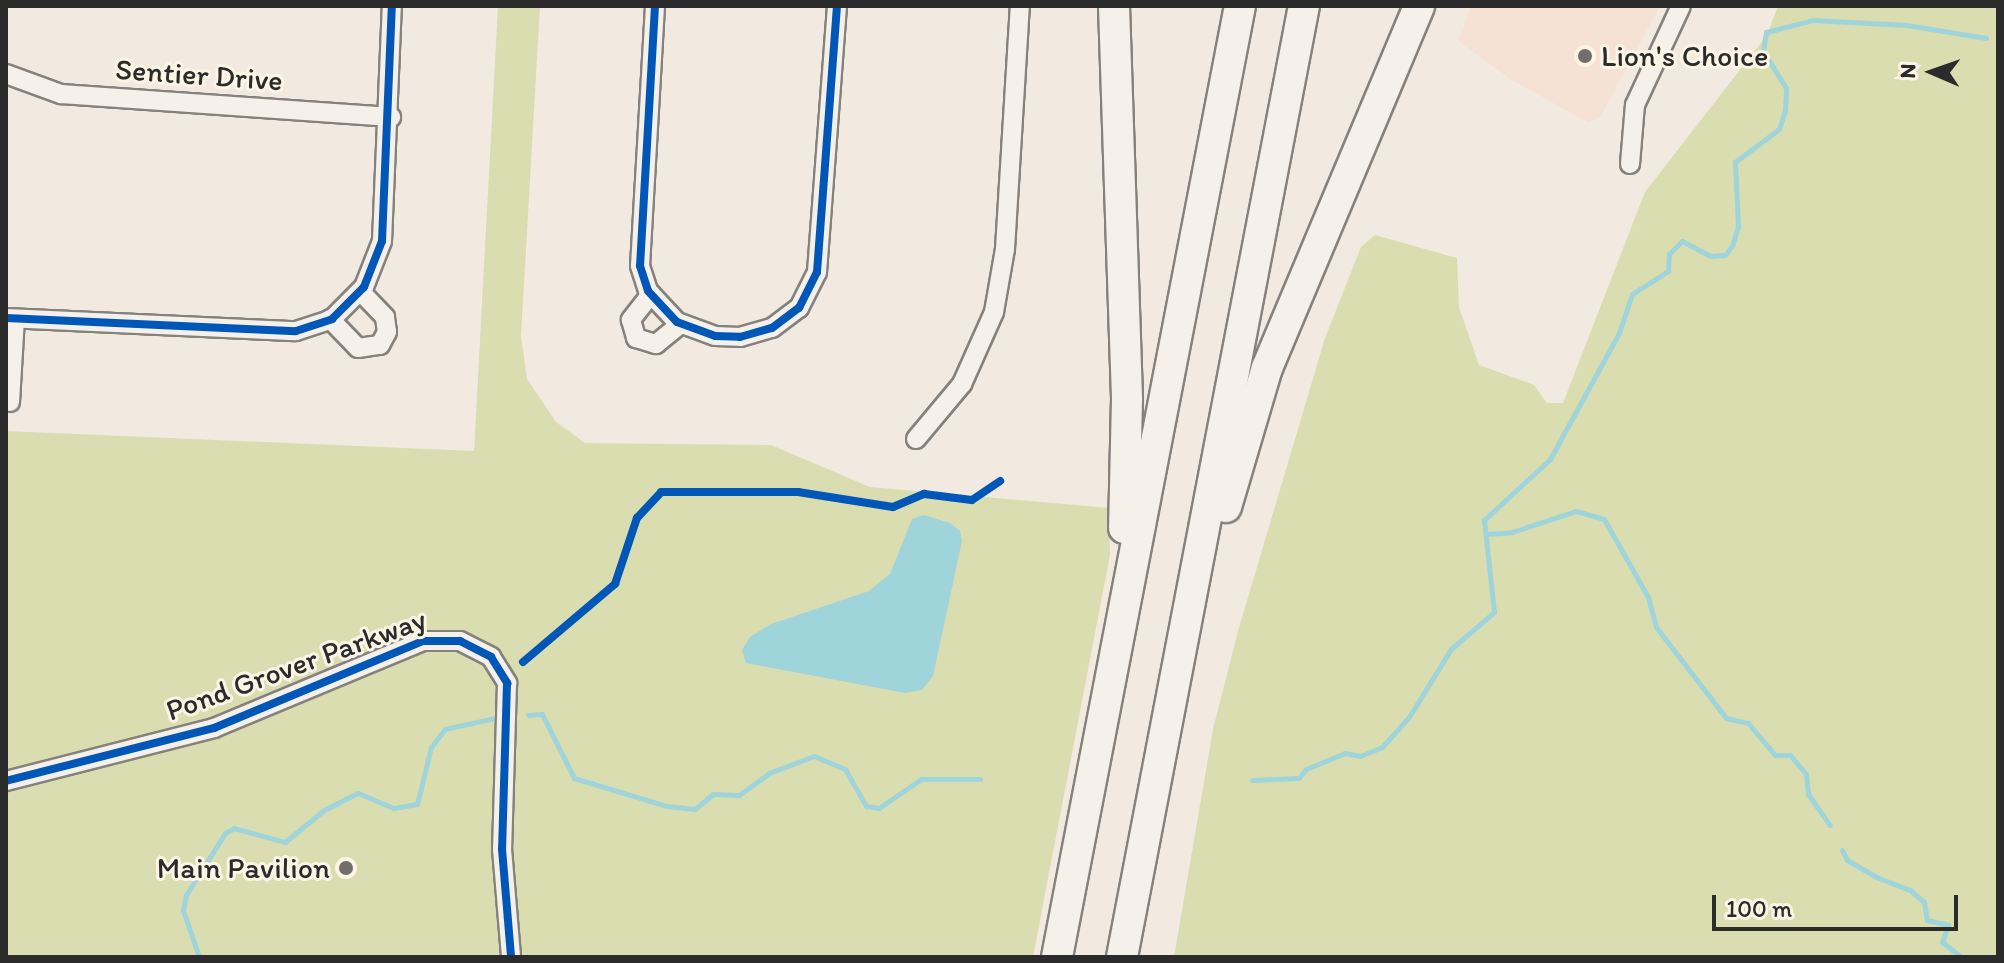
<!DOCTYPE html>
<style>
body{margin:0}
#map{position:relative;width:2004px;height:963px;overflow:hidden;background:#f2eae1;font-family:Itim,sans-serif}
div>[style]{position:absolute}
.built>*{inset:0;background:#f5e2d5}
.green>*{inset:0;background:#daddb0}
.water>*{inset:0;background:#9fd4db}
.stream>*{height:5px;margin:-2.5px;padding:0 2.5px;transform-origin:2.5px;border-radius:2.5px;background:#9fd4db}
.roads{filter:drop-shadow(2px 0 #85817d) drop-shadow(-2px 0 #85817d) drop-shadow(0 2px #85817d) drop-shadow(0 -2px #85817d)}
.minor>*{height:18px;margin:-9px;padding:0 9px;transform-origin:9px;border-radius:9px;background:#f5f1ea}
.trunk>*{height:30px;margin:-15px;padding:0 15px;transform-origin:15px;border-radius:15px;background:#f5f1ea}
.cycleway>*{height:8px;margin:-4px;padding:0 4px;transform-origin:4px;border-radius:4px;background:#0057b8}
.dots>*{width:22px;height:22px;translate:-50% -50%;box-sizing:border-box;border:4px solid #fcf5e5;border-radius:50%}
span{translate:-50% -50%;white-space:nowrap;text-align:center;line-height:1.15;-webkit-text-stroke:6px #fcf5e5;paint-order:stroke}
.poi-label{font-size:30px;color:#2b2b2b}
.left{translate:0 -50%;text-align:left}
.right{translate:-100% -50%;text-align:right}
.street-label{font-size:30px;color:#2b2b2b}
.frame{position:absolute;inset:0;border:8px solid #2b2b2b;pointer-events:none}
.north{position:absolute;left:1892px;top:32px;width:80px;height:80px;-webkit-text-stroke:6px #fcf5e5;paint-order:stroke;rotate:272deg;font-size:22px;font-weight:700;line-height:32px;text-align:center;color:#2b2b2b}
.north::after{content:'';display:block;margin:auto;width:28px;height:36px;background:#2b2b2b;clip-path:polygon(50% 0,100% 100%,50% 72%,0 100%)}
.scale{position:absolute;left:1712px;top:895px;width:246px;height:36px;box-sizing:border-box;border:4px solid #2b2b2b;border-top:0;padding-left:10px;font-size:24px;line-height:28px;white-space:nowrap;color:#2b2b2b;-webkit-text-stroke:6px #fcf5e5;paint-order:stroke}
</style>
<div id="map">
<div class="built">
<div style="clip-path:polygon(1471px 6px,1660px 6px,1601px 116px,1589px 123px,1510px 79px,1458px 41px)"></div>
</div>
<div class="green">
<div style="clip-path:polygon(498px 6px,540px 6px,521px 336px,527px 379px,556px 422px,585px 443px,771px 445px,870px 487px,1109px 508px,1110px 555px,1033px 957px,6px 957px,6px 431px,474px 451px)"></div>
<div style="clip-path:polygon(1778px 6px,1998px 6px,1998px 957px,1174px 957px,1213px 729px,1238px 631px,1325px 338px,1361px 247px,1375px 235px,1457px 258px,1459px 307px,1479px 365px,1534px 385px,1547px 403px,1563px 403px,1645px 192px,1767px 35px)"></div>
</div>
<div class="water">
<div style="clip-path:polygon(924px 515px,950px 523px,960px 531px,962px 541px,933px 676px,922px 690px,905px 693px,746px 663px,742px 650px,750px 637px,771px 624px,869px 591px,890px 574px,912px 519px)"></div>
</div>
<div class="stream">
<div style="left:1486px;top:534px;width:26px;rotate:-4deg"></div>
<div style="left:1512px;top:532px;width:67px;rotate:-18.2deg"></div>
<div style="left:1576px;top:511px;width:29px;rotate:16deg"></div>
<div style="left:1604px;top:519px;width:90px;rotate:60.6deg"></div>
<div style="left:1648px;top:597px;width:31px;rotate:75deg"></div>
<div style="left:1656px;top:627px;width:115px;rotate:52.4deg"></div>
<div style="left:1726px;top:718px;width:23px;rotate:13deg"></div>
<div style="left:1748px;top:723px;width:42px;rotate:49.8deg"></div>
<div style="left:1775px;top:755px;width:15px"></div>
<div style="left:1790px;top:755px;width:25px;rotate:50deg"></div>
<div style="left:1806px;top:774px;width:20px;rotate:84deg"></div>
<div style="left:1808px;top:794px;width:38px;rotate:55deg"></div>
<div style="left:528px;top:715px;width:14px;rotate:-4deg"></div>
<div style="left:542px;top:714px;width:72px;rotate:63.4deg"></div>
<div style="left:574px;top:778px;width:97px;rotate:16.8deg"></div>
<div style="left:667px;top:806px;width:28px;rotate:6deg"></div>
<div style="left:695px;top:809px;width:23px;rotate:-40deg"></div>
<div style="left:713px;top:794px;width:26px;rotate:2deg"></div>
<div style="left:739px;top:795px;width:37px;rotate:-36deg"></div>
<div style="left:769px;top:773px;width:48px;rotate:-20.7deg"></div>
<div style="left:814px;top:756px;width:34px;rotate:23deg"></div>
<div style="left:845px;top:769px;width:43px;rotate:60.4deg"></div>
<div style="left:866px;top:806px;width:13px;rotate:9deg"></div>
<div style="left:879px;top:808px;width:51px;rotate:-34.6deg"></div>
<div style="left:921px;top:779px;width:59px"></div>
<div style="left:1252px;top:780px;width:47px;rotate:-2.4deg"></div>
<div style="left:1299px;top:778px;width:11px;rotate:-52deg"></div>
<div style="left:1306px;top:769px;width:42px;rotate:-22.3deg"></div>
<div style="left:1345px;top:753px;width:15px;rotate:11deg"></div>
<div style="left:1360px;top:756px;width:24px;rotate:-22deg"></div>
<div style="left:1382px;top:747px;width:40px;rotate:-48deg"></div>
<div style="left:1409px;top:717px;width:80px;rotate:-58.3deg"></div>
<div style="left:1451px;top:649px;width:57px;rotate:-40.7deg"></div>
<div style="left:1494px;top:612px;width:93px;rotate:-96.2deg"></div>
<div style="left:1484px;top:520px;width:90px;rotate:-42.7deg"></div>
<div style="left:1550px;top:459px;width:144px;rotate:-61.3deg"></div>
<div style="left:1619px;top:333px;width:41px;rotate:-71.6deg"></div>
<div style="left:1632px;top:294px;width:43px;rotate:-32.6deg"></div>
<div style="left:1668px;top:271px;width:17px;rotate:-87deg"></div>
<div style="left:1669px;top:254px;width:18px;rotate:-45deg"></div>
<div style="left:1682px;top:241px;width:32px;rotate:28deg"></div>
<div style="left:1710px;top:256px;width:15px;rotate:-4deg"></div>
<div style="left:1725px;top:255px;width:11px;rotate:-52deg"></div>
<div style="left:1732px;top:246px;width:21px;rotate:-73deg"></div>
<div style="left:1738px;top:226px;width:64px;rotate:-92.7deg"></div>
<div style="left:1735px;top:162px;width:55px;rotate:-36.9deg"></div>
<div style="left:1779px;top:129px;width:20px;rotate:-72deg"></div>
<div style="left:1785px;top:110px;width:22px;rotate:-87deg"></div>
<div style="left:1786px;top:88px;width:44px;rotate:-121.9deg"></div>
<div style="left:1763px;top:51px;width:19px;rotate:-81deg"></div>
<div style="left:1766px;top:32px;width:49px;rotate:-14.3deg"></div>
<div style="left:1813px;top:20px;width:94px;rotate:3deg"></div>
<div style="left:1907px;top:25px;width:80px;rotate:9.3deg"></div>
<div style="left:1842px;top:850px;width:11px;rotate:63deg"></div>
<div style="left:1847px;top:860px;width:34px;rotate:30deg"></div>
<div style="left:1876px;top:877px;width:36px;rotate:21deg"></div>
<div style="left:1910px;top:890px;width:18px;rotate:41deg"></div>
<div style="left:1924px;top:902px;width:18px;rotate:81deg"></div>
<div style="left:1927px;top:920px;width:22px;rotate:13deg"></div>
<div style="left:1948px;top:925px;width:18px;rotate:109deg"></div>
<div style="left:1942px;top:942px;width:24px;rotate:38deg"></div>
<div style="left:199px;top:957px;width:50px;rotate:-108.8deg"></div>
<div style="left:183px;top:910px;width:15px;rotate:-79deg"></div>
<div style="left:186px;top:895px;width:73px;rotate:-57.8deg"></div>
<div style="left:225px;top:833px;width:10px;rotate:-29deg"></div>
<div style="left:234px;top:828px;width:53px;rotate:15.4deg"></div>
<div style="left:285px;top:842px;width:50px;rotate:-39.4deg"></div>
<div style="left:324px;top:810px;width:38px;rotate:-27deg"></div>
<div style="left:358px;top:793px;width:39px;rotate:23deg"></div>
<div style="left:394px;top:808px;width:23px;rotate:-10deg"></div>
<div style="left:417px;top:804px;width:59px;rotate:-76.2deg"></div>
<div style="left:431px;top:747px;width:23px;rotate:-52deg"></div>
<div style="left:445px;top:729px;width:55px;rotate:-12.5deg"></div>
</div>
<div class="roads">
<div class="minor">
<div style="left:655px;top:6px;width:260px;rotate:93.3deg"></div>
<div style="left:640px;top:266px;width:26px;rotate:72deg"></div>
<div style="left:648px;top:291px;width:42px;rotate:46.9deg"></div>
<div style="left:677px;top:322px;width:40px;rotate:20.2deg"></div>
<div style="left:715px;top:336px;width:25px;rotate:2deg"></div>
<div style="left:740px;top:337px;width:33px;rotate:-16deg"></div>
<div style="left:772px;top:328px;width:34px;rotate:-37deg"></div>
<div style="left:799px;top:308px;width:40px;rotate:-63.4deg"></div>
<div style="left:817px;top:272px;width:267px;rotate:-85.7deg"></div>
<div style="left:6px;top:74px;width:59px;rotate:20deg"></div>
<div style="left:61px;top:94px;width:331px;rotate:4deg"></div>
<div style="left:1630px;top:164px;width:59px;rotate:-85.2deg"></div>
<div style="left:1635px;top:105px;width:109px;rotate:-65.1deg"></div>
<div style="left:651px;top:294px;width:33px;rotate:128deg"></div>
<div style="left:631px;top:320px;width:19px;rotate:74deg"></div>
<div style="left:636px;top:338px;width:21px;rotate:17deg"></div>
<div style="left:656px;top:344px;width:32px;rotate:-39deg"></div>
<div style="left:6px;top:318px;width:290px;rotate:2.6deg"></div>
<div style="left:296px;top:331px;width:38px;rotate:-18deg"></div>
<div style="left:332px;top:319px;width:45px;rotate:-45deg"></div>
<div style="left:364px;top:287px;width:49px;rotate:-68.6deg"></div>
<div style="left:382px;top:241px;width:235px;rotate:-87.6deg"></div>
<div style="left:330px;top:319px;width:40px;rotate:46deg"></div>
<div style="left:358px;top:348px;width:22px;rotate:-8deg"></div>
<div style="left:380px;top:345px;width:15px;rotate:-62deg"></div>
<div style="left:387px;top:332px;width:15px;rotate:-98deg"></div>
<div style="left:385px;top:317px;width:36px;rotate:-134deg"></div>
<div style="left:10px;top:402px;width:83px;rotate:-86.6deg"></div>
<div style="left:916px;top:439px;width:72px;rotate:-50.1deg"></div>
<div style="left:962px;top:384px;width:79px;rotate:-66deg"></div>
<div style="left:994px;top:312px;width:64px;rotate:-80.1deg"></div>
<div style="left:1005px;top:249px;width:243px;rotate:-86.5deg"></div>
<div style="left:6px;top:781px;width:215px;rotate:-14.3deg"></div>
<div style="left:214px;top:728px;width:226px;rotate:-22.6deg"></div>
<div style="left:423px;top:641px;width:37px"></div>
<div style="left:460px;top:641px;width:35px;rotate:27deg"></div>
<div style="left:491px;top:657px;width:31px;rotate:58deg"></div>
<div style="left:507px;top:683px;width:166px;rotate:91.7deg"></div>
<div style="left:502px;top:849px;width:108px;rotate:85.2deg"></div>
</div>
<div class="trunk">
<div style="left:1114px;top:6px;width:393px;rotate:88.1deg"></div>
<div style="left:1127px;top:399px;width:129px;rotate:91.3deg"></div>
<div style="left:1226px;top:507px;width:145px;rotate:-73.6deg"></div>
<div style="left:1267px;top:368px;width:393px;rotate:-67.2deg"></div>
<div style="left:1057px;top:957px;width:968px;rotate:-79.11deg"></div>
<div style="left:1122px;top:957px;width:968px;rotate:-79.17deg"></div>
</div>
</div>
<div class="cycleway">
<div style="left:655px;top:6px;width:260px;rotate:93.3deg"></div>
<div style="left:640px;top:266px;width:26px;rotate:72deg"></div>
<div style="left:648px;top:291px;width:42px;rotate:46.9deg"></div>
<div style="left:677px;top:322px;width:40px;rotate:20.2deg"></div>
<div style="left:715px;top:336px;width:25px;rotate:2deg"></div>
<div style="left:740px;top:337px;width:33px;rotate:-16deg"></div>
<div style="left:772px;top:328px;width:34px;rotate:-37deg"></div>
<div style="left:799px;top:308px;width:40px;rotate:-63.4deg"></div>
<div style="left:817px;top:272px;width:267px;rotate:-85.7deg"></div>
<div style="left:6px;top:318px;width:290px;rotate:2.6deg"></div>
<div style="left:296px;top:331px;width:38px;rotate:-18deg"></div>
<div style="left:332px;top:319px;width:45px;rotate:-45deg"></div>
<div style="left:364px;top:287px;width:49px;rotate:-68.6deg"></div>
<div style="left:382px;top:241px;width:235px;rotate:-87.6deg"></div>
<div style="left:523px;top:662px;width:121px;rotate:-40.3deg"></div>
<div style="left:615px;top:584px;width:70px;rotate:-71.6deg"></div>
<div style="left:637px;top:518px;width:35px;rotate:-47deg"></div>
<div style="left:661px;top:492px;width:137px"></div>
<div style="left:798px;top:492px;width:96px;rotate:9deg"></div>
<div style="left:893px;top:507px;width:34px;rotate:-23deg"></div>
<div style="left:924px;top:494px;width:48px;rotate:7.1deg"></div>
<div style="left:972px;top:500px;width:34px;rotate:-34deg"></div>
<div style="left:6px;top:781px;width:215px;rotate:-14.3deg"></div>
<div style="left:214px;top:728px;width:226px;rotate:-22.6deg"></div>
<div style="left:423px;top:641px;width:37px"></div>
<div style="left:460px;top:641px;width:35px;rotate:27deg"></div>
<div style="left:491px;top:657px;width:31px;rotate:58deg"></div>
<div style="left:507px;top:683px;width:166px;rotate:91.7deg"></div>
<div style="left:502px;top:849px;width:108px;rotate:85.2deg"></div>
</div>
<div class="dots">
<div style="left:1585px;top:56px;background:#716e6b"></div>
<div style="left:346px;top:868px;background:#716e6b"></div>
</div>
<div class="poi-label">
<span class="left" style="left:1601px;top:56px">Lion's Choice</span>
<span class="right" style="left:330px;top:868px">Main Pavilion</span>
</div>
<div class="street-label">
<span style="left:199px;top:75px;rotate:4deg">Sentier Drive</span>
<span style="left:296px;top:665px;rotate:-20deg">Pond Grover Parkway</span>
</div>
<div class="frame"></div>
<div class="north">N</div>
<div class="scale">100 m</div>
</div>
